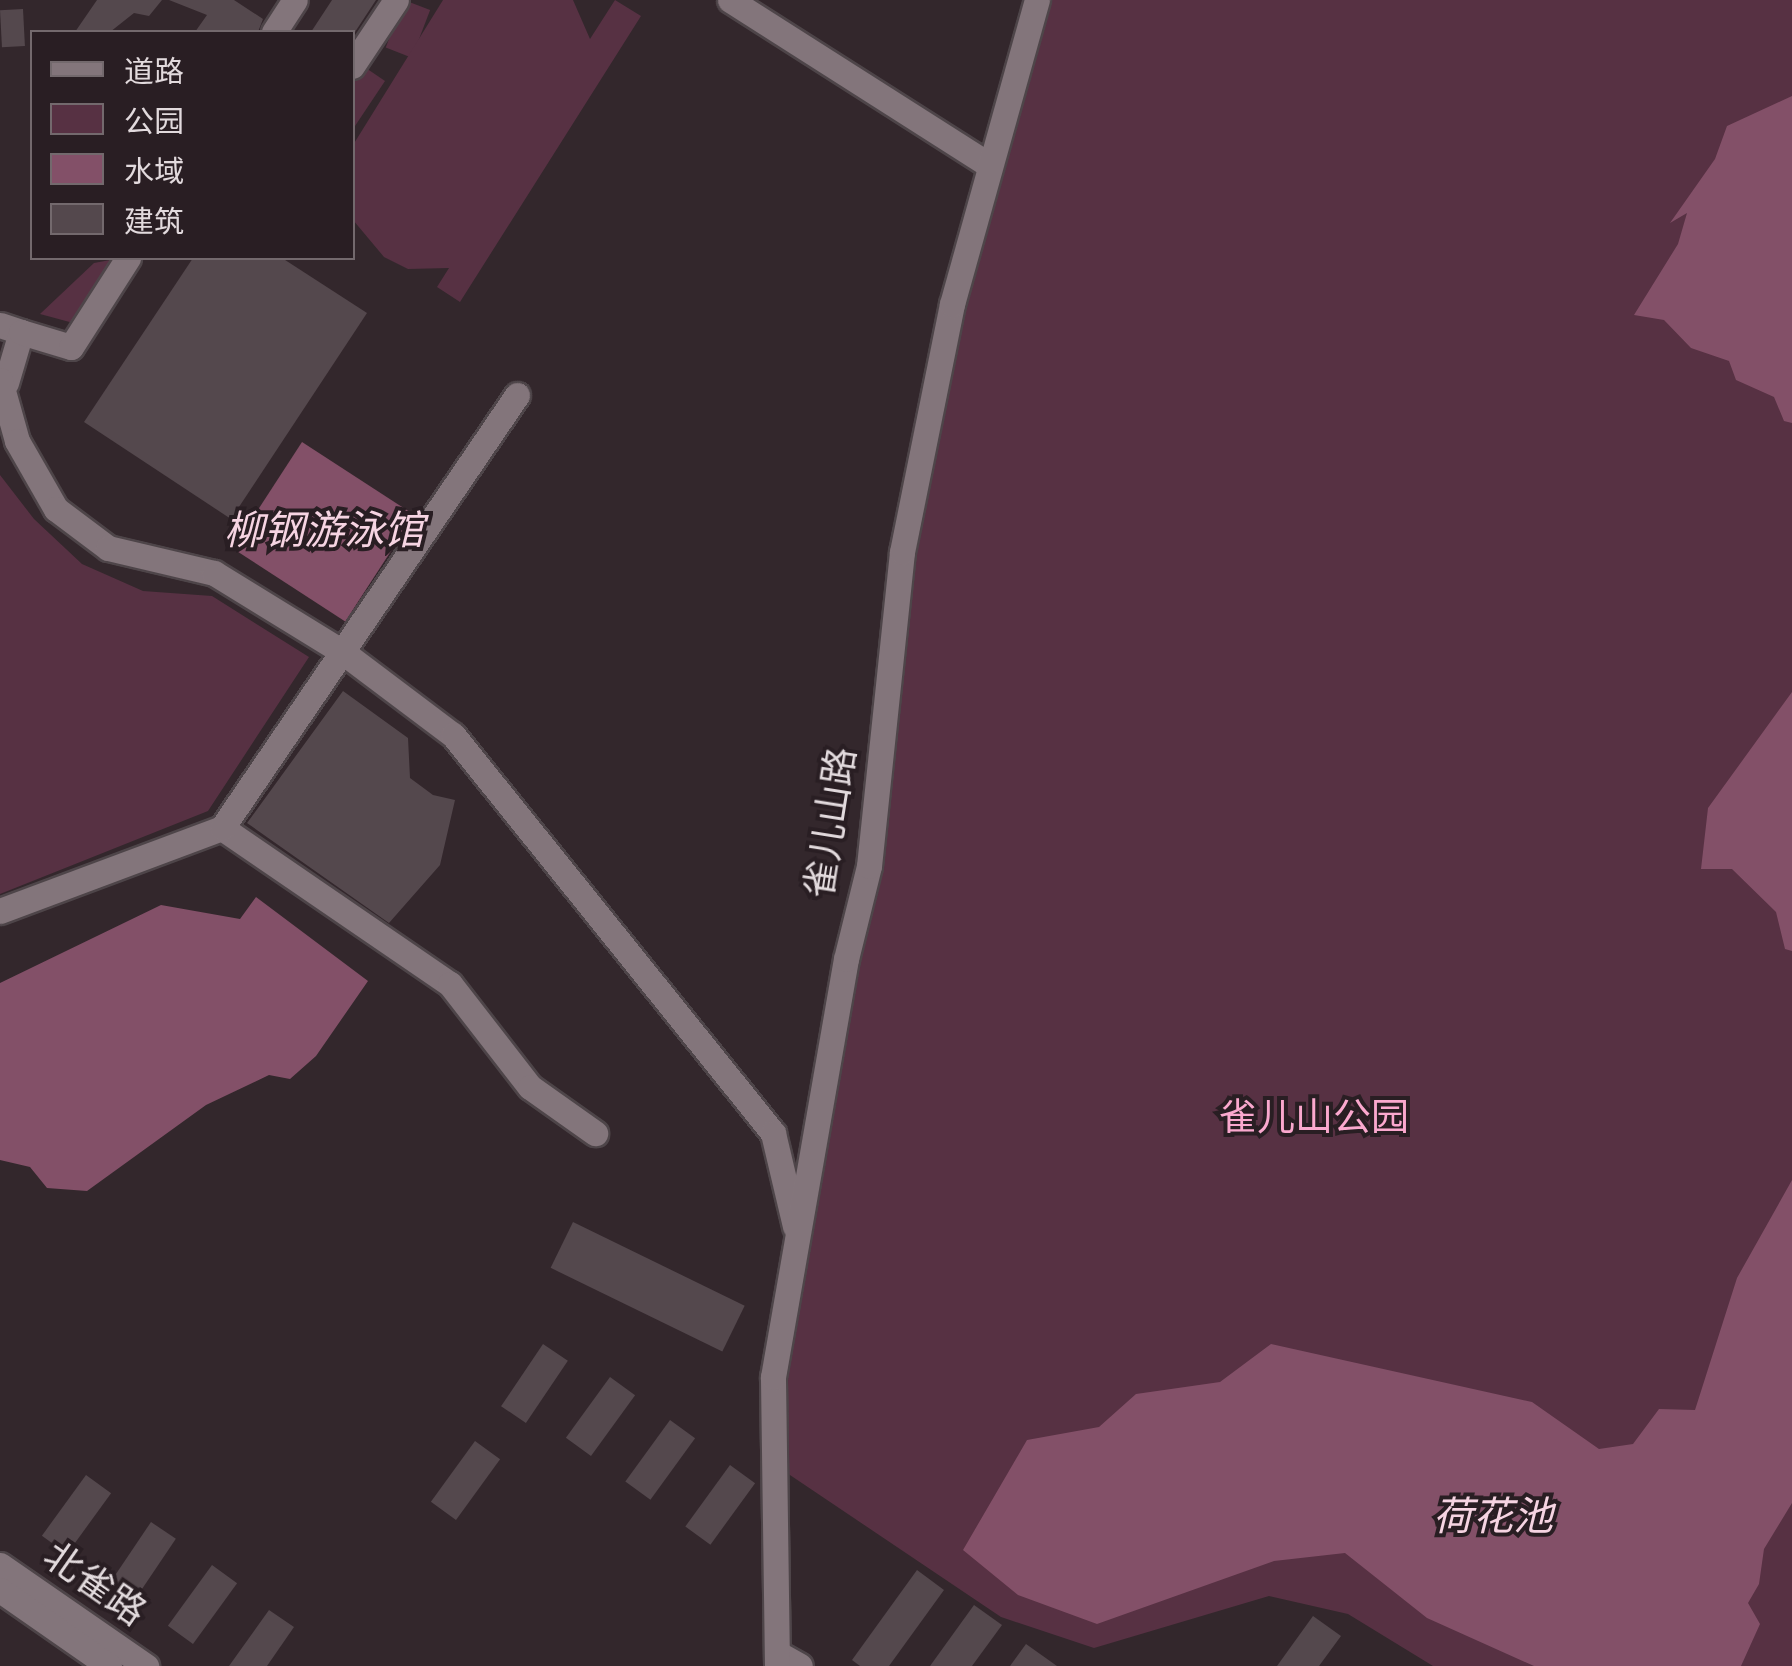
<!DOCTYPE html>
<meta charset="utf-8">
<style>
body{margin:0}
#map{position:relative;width:1792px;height:1666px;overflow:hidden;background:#33272c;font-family:"Sofia Sans Condensed","Noto Sans SC",sans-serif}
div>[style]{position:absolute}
.green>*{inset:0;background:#573143;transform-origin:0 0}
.water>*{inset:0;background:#835068;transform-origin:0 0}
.building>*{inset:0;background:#54484d;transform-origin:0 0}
.roads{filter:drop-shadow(2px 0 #4e4549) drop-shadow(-2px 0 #4e4549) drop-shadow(0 2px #4e4549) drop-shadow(0 -2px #4e4549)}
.minor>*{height:25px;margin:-12.5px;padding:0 12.5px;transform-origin:12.5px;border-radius:12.5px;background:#83757b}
span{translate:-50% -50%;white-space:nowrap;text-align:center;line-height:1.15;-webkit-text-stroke:8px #291e23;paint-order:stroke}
.street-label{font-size:38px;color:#e2dadd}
.park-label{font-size:38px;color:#faa8ce}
.water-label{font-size:40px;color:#f6d4e2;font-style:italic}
.legend{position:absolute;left:30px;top:30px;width:325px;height:230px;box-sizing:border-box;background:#291e23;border:2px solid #73696d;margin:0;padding:12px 18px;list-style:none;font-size:30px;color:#e2dadd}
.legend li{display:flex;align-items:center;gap:20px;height:50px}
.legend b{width:50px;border:2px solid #73696d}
</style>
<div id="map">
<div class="green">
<div style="left:404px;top:0;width:28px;height:51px;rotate:21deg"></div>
<div style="clip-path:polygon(443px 0,573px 0,590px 39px,615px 0,641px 16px,460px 302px,437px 287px,449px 268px,408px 269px,384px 257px,353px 220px,353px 145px)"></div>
<div style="clip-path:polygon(1052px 0,1792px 0,1792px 1666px,1433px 1666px,1348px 1614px,1269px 1596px,1094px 1648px,1001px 1617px,784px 1471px,786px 1373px,907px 552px,996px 178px)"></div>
<div style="clip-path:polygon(363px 66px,385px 81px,353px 129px,353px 81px)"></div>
<div style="clip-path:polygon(121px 258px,77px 324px,40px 314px,94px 263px)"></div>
<div style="clip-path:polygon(0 475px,34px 519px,82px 564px,143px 591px,212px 596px,309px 657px,208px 811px,0 894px)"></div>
</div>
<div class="water">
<div style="clip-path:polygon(1792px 96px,1792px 423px,1784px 421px,1774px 397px,1736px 380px,1729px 361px,1691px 348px,1664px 320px,1634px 315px,1678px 244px,1687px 213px,1670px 223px,1715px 159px,1727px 126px)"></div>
<div style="left:302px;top:442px;width:134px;height:127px;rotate:33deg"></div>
<div style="clip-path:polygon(1792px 692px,1792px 951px,1785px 949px,1776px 912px,1732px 869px,1701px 869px,1708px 808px)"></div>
<div style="clip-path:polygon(256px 897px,368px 981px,316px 1056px,290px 1079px,269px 1075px,206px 1105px,87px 1191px,47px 1188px,30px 1167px,0 1160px,0 983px,161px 905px,240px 919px)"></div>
<div style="clip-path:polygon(1792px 1180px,1792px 1503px,1764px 1549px,1759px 1584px,1748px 1603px,1760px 1624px,1741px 1666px,1534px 1666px,1427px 1618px,1345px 1553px,1274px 1561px,1097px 1624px,1018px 1595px,963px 1550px,1027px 1440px,1099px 1427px,1136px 1394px,1220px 1382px,1271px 1344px,1532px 1402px,1599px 1449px,1633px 1444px,1659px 1409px,1695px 1410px,1737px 1278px)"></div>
</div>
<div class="building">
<div style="clip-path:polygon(97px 0,162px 0,149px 16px,134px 13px,110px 32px,75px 32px)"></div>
<div style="clip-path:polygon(169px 0,234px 0,263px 19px,258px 32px,195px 32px,207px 15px)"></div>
<div style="clip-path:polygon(332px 0,376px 0,355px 32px,311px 32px)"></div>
<div style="left:23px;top:9px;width:37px;height:23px;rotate:87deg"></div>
<div style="clip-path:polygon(193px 258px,282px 258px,367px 313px,231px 519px,84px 422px)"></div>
<div style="clip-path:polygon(343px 691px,408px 738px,410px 778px,433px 795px,455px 800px,440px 865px,389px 923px,247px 823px)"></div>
<div style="left:573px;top:1222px;width:191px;height:51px;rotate:26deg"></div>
<div style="left:543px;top:1344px;width:30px;height:75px;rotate:34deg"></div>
<div style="left:610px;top:1377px;width:31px;height:75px;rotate:36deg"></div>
<div style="left:670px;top:1420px;width:31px;height:76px;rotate:36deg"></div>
<div style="left:475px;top:1441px;width:31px;height:75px;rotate:36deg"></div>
<div style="left:730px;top:1465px;width:31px;height:76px;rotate:36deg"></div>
<div style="left:86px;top:1475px;width:31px;height:75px;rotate:36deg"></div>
<div style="left:151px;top:1522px;width:30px;height:75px;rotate:34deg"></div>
<div style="left:212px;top:1565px;width:31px;height:75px;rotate:36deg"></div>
<div style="clip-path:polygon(917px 1570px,944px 1590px,889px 1666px,860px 1666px,852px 1660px)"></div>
<div style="clip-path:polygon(974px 1605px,1002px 1625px,972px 1666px,930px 1666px)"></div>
<div style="clip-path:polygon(269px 1610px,294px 1627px,267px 1666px,229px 1666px)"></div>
<div style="clip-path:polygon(1313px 1616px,1341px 1636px,1319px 1666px,1277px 1666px)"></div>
<div style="clip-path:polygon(1026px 1644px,1057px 1666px,1010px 1666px)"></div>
</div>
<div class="roads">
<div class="minor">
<div style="left:730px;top:0;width:307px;rotate:32.5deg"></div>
<div style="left:274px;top:32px;width:38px;rotate:-57deg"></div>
<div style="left:352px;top:66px;width:79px;rotate:-56.3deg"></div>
<div style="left:0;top:325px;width:22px;rotate:18deg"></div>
<div style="left:21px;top:332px;width:53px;rotate:106.4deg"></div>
<div style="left:21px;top:332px;width:52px;rotate:16.7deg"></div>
<div style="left:71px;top:347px;width:106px;rotate:-57.4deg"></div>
<div style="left:0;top:380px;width:63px;rotate:74.4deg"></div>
<div style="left:17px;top:441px;width:78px;rotate:60.2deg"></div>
<div style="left:56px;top:509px;width:65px;rotate:36.9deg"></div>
<div style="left:108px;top:548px;width:109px;rotate:13.3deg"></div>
<div style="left:214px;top:573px;width:153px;rotate:31.6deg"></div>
<div style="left:344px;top:653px;width:136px;rotate:37deg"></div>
<div style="left:453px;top:735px;width:511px;rotate:51.2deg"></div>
<div style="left:773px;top:1133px;width:96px;rotate:76.7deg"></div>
<div style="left:222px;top:828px;width:276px;rotate:34.4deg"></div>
<div style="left:450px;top:984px;width:130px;rotate:52.2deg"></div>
<div style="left:530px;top:1087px;width:80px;rotate:35.3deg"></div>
<div style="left:0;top:911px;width:237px;rotate:-20.5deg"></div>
<div style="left:222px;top:828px;width:524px;rotate:-55.73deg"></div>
<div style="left:0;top:1565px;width:178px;rotate:34.7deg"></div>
<div style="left:0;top:1590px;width:133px;rotate:34.9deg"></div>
<div style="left:777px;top:1653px;width:26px;rotate:29deg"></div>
<div style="left:777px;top:1666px;width:289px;rotate:-90.8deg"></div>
<div style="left:773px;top:1377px;width:424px;rotate:-80.1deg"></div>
<div style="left:846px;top:959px;width:96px;rotate:-76.1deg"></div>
<div style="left:869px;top:866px;width:316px;rotate:-84deg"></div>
<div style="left:902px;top:552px;width:253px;rotate:-78.6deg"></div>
<div style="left:952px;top:304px;width:316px;rotate:-74.4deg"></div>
</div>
</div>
<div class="street-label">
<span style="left:832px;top:823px;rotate:-81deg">雀儿山路</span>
<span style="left:94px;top:1585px;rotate:35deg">北雀路</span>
</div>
<div class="park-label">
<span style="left:1314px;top:1119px">雀儿山公园</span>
</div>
<div class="water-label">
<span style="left:324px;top:532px">柳钢游泳馆</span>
<span style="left:1493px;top:1518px">荷花池</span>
</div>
<ul class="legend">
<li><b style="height:12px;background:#83757b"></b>道路</li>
<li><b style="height:28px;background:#573143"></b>公园</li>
<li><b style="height:28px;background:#835068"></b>水域</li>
<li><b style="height:28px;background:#54484d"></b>建筑</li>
</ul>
</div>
